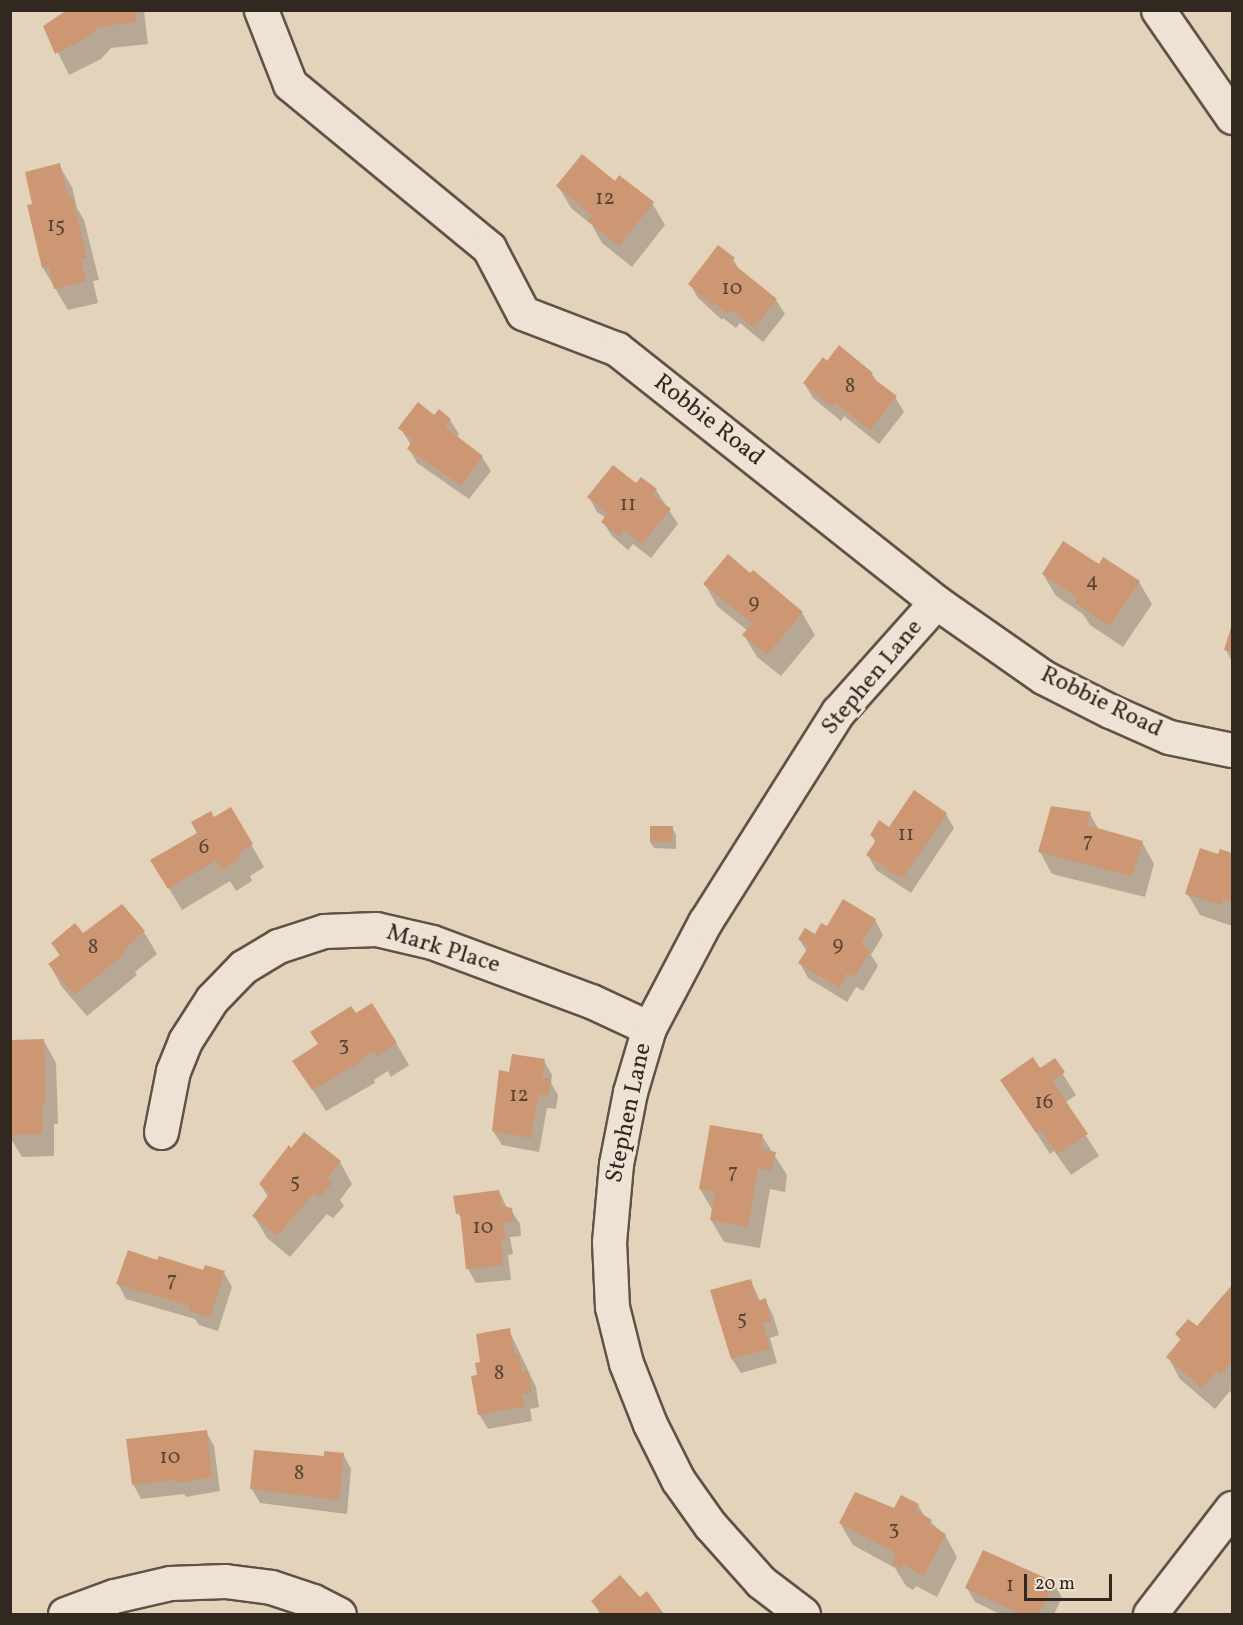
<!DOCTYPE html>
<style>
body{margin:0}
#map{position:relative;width:1243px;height:1625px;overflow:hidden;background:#e4d3bb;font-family:Vollkorn,serif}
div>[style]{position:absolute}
.shadow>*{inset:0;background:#0003}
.building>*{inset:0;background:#cd9773;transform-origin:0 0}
.roads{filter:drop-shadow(2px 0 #5e5346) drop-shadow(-2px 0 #5e5346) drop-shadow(0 2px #5e5346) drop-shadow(0 -2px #5e5346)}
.minor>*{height:33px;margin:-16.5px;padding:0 16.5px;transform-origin:16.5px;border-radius:16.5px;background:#ede2d3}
span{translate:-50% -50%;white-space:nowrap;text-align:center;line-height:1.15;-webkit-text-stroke:6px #ede2d3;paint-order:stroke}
.number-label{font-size:21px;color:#584434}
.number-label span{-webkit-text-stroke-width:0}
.street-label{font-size:24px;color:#31281f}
.frame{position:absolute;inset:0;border:12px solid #31281f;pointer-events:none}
.scale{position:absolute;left:1024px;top:1574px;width:88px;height:27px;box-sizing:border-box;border:3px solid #31281f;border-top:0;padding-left:8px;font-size:18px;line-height:21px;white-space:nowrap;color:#31281f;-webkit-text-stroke:4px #ede2d3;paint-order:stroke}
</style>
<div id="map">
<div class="shadow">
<div style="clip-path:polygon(69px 10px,146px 10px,144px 11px,148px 44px,111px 48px,101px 59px,69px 75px,45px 26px)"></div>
<div style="clip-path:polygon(59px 165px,72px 187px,77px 208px,84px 220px,99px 280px,93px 281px,98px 303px,68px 310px,43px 268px,28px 206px,34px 205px)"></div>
<div style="clip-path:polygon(615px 183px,652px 203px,665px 225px,632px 267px,602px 243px,592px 225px,571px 208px,558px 186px)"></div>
<div style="clip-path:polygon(733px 259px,740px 271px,776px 300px,785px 314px,763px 342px,740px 323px,736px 328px,723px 318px,722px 320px,698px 298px,690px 284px)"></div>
<div style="clip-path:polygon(827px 363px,872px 374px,878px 383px,895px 397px,904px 412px,879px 444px,844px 416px,841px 421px,813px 398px,804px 383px)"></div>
<div style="clip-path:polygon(435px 417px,450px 420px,459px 434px,457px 437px,482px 457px,491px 471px,469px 499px,417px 463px,409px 449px,411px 445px,400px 428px)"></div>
<div style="clip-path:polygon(656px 490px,678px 524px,651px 558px,633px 544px,628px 550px,612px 536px,603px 522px,606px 518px,597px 512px,589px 497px)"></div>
<div style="clip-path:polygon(1099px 566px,1139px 582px,1152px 604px,1123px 647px,1090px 625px,1083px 614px,1056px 596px,1043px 574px)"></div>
<div style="clip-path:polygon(705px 584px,802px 613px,815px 635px,781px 676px,757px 657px,744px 635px,748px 631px,717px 606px)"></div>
<div style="clip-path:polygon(1232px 627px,1232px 662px,1226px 650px)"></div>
<div style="clip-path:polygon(231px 809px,264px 867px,250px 876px,252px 881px,236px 891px,230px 881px,182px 910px,152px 860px,199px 833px,214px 819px)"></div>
<div style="clip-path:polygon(946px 814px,954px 828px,911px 893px,876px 870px,868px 855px,876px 843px,871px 835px)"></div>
<div style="clip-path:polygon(1090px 814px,1099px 830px,1142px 842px,1154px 864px,1145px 897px,1052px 874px,1040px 852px)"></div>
<div style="clip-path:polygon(672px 828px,676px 835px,676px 849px,654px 848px,650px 842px)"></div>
<div style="clip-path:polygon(1221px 851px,1232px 855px,1232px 926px,1200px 915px,1187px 893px)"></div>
<div style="clip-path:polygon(122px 906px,144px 932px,157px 954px,135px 972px,137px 975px,87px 1016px,62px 987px,50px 965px,60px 956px,53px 944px,83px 935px)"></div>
<div style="clip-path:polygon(875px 920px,883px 935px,871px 955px,878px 966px,863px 991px,856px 987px,847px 1002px,808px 978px,800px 963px,807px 952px,799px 939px,815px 936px,827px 928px)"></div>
<div style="clip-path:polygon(355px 1015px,396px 1043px,409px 1065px,391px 1077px,388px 1071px,374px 1080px,375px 1083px,326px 1111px,294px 1061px,319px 1045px)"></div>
<div style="clip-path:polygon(44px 1041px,56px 1063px,58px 1124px,54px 1124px,54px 1156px,22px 1157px,10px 1137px,10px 1042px)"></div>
<div style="clip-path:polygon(1054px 1060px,1076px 1095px,1065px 1103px,1099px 1156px,1071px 1175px,1054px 1151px,1050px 1154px,1002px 1080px,1040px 1070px)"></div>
<div style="clip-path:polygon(544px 1061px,552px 1075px,551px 1083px,558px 1095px,556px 1109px,547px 1108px,539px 1152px,502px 1145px,493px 1131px,500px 1072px,510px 1073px)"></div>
<div style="clip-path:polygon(762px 1136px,787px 1175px,785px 1192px,770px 1189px,760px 1248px,724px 1242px,711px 1220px,713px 1211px,700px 1189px)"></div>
<div style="clip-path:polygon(340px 1162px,352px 1184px,340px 1200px,344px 1206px,333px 1218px,327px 1214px,290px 1257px,267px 1238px,254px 1216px,269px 1198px,260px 1184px)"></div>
<div style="clip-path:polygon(499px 1191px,508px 1210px,511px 1210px,520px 1224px,521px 1236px,510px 1237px,513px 1254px,508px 1255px,511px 1280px,476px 1283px,468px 1269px,463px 1222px,458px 1213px)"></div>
<div style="clip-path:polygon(158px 1262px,204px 1272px,224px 1273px,232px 1287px,218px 1331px,199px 1325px,195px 1319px,126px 1299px,118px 1284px)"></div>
<div style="clip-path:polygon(751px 1281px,760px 1301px,765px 1300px,773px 1315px,779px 1335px,770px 1338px,777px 1363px,741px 1373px,732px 1359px)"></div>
<div style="clip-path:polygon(1232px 1287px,1232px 1394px,1230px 1391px,1215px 1409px,1180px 1379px,1168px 1357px,1181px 1341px,1177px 1334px,1198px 1328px)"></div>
<div style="clip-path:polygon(509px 1330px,536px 1387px,539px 1407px,530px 1409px,532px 1421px,488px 1429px,479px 1414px,479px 1377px)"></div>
<div style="clip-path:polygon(206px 1431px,214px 1446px,220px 1491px,186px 1497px,184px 1494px,141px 1499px,133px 1484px)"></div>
<div style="clip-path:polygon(343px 1454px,351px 1469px,347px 1514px,260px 1503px,252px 1489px,325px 1457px)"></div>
<div style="clip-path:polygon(918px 1505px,925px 1517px,945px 1535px,957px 1557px,937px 1597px,916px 1586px,913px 1590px,906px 1586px,895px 1568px,853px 1545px,840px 1523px)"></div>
<div style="clip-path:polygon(1054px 1583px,1062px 1598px,1054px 1614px,1000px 1614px,975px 1602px,967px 1588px)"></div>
<div style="clip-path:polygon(647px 1593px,663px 1614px,600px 1614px,592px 1601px,640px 1599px)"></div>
</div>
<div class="building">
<div style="clip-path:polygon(67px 10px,135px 10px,136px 22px,98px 27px,88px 37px,55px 54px,43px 26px)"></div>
<div style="clip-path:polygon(582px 154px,615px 181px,619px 175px,654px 202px,619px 246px,588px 221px,592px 215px,556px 186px)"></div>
<div style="clip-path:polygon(60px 163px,68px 197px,72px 196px,87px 258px,81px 259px,86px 281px,54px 289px,49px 267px,42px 268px,27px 205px,32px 204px,25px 172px)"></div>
<div style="clip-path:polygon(718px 245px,735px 258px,731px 262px,777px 299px,754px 328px,731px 310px,728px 314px,715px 304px,713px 306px,688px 284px)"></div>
<div style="clip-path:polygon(839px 345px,873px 373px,870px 376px,897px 396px,870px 430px,836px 403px,832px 407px,803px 383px,823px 357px,827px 361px)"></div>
<div style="clip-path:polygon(418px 402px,434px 415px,439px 409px,451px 419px,445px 427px,483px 456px,461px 485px,407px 449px,413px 440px,398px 428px)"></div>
<div style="clip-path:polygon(613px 465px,636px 483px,641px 477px,657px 489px,652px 494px,671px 509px,642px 544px,624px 530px,619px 536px,601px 522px,608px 513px,587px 497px)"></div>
<div style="clip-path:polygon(1063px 541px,1099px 564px,1103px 557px,1140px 581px,1110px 626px,1075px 603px,1078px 598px,1042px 574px)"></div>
<div style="clip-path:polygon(728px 554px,750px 573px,753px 570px,803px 612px,767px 655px,742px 635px,752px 623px,703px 584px)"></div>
<div style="clip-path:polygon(1232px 624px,1232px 653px,1224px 650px)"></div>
<div style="clip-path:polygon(914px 790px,947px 813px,902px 879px,866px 855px,877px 839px,870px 835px,879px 820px,889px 827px)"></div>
<div style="clip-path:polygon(1051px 806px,1091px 812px,1087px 825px,1143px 841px,1132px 876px,1038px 852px)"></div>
<div style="clip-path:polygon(231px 807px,253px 844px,238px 853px,241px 858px,222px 870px,216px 860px,168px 889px,150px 860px,197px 833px,191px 822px,211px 811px,214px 817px)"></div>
<div style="left:650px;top:826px;width:23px;height:16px"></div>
<div style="clip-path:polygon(1200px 848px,1218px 854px,1220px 849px,1232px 853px,1232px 902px,1223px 899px,1222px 905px,1185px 894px)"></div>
<div style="clip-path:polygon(843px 899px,876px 919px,861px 944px,870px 951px,854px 977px,847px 973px,839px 988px,798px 963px,809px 946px,798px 939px,805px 928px,815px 934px,821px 923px,827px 926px)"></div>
<div style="clip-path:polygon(122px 904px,145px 931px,123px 950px,126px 953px,74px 995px,48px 964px,60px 955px,51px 943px,75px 923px,83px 933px)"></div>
<div style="clip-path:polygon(372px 1003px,397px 1043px,377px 1056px,374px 1050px,362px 1058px,364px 1060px,312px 1090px,292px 1061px,318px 1044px,310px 1032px,351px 1006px,356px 1013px)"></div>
<div style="clip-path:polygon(44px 1039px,46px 1103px,42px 1103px,43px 1134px,10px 1135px,10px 1040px)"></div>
<div style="clip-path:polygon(512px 1054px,545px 1059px,542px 1077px,551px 1079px,548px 1095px,539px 1094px,531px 1138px,492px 1131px,499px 1070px,509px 1072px)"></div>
<div style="clip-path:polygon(1033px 1057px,1040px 1068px,1055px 1058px,1065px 1072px,1052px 1081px,1088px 1134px,1057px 1154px,1041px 1130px,1036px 1133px,1000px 1080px)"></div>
<div style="clip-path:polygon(710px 1125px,763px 1134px,761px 1149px,776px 1152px,772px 1171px,758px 1168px,748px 1227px,710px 1220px,715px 1192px,699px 1189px)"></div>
<div style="clip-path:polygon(304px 1132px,341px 1161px,327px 1179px,332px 1183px,320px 1197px,314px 1193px,277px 1236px,252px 1216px,270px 1193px,259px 1184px,289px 1145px,291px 1148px)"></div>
<div style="clip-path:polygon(499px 1190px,502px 1206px,512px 1208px,514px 1221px,503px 1223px,505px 1240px,501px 1241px,504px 1265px,466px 1269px,460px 1213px,456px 1214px,453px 1196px)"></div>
<div style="clip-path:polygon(128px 1250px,157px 1260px,159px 1256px,203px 1270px,205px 1265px,225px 1271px,210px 1317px,189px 1311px,190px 1306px,116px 1284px)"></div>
<div style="clip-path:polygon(751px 1279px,757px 1301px,766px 1298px,771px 1321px,763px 1323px,770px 1349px,731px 1359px,710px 1290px)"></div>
<div style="clip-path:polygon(1232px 1285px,1232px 1362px,1221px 1375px,1217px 1371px,1202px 1388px,1166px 1357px,1181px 1339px,1175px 1334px,1188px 1319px,1197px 1326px)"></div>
<div style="clip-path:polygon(510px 1328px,514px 1354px,519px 1353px,522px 1372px,528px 1371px,532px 1393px,522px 1394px,525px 1406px,478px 1415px,471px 1376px,477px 1375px,475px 1363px,480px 1362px,476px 1334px)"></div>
<div style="clip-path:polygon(207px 1430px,212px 1477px,176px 1483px,175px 1480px,132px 1485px,126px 1439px)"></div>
<div style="clip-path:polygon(254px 1450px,324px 1456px,324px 1451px,344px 1453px,339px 1500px,250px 1489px)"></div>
<div style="clip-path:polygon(855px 1492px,894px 1508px,901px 1495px,919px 1504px,915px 1510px,932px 1520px,929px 1525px,946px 1534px,924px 1576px,903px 1564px,901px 1569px,892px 1564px,897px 1554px,839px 1523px)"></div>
<div style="clip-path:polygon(983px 1550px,1055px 1582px,1039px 1614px,1020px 1614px,965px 1588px)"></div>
<div style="clip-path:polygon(620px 1575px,640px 1597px,647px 1591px,664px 1614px,603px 1614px,591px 1601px)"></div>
</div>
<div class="roads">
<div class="minor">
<div style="left:261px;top:10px;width:79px;rotate:68.6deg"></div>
<div style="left:290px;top:84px;width:258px;rotate:39.5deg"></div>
<div style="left:489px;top:248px;width:73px;rotate:62.4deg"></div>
<div style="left:523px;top:313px;width:101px;rotate:21deg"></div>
<div style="left:617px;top:349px;width:407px;rotate:38.4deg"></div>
<div style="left:936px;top:602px;width:131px;rotate:35deg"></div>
<div style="left:1043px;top:677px;width:75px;rotate:26.9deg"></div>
<div style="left:1110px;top:711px;width:64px;rotate:23.8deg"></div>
<div style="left:1169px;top:737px;width:64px;rotate:11.7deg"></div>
<div style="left:1158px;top:10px;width:130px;rotate:55.3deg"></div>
<div style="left:161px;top:1132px;width:62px;rotate:-78.9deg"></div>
<div style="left:173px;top:1071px;width:32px;rotate:-68deg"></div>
<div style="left:185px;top:1041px;width:50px;rotate:-57.3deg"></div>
<div style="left:212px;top:999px;width:45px;rotate:-45.9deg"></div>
<div style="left:243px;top:967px;width:41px;rotate:-31deg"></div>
<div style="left:278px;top:946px;width:48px;rotate:-18.1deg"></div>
<div style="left:324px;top:931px;width:52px;rotate:-2.2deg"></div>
<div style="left:376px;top:929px;width:57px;rotate:13.1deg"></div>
<div style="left:432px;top:942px;width:170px;rotate:20.4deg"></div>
<div style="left:591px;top:1001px;width:64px;rotate:25deg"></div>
<div style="left:65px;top:1614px;width:52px;rotate:-20.2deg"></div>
<div style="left:114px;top:1596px;width:57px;rotate:-13.1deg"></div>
<div style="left:170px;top:1583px;width:55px;rotate:-2.1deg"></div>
<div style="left:225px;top:1581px;width:46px;rotate:7.4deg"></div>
<div style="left:271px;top:1587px;width:44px;rotate:18.4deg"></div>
<div style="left:313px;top:1601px;width:29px;rotate:27deg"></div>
<div style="left:803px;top:1614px;width:53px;rotate:-142.7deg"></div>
<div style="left:761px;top:1582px;width:76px;rotate:-131.8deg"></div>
<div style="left:710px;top:1525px;width:55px;rotate:-125.4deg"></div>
<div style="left:678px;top:1480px;width:63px;rotate:-116.6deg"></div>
<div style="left:650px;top:1424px;width:66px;rotate:-111.5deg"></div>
<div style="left:626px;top:1363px;width:58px;rotate:-104deg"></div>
<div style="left:612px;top:1307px;width:65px;rotate:-92.6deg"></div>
<div style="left:609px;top:1242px;width:78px;rotate:-84.9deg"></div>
<div style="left:616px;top:1164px;width:73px;rotate:-79deg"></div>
<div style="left:630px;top:1092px;width:67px;rotate:-73.5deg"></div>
<div style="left:649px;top:1028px;width:120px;rotate:-62.2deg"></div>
<div style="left:705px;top:922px;width:249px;rotate:-57.7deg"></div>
<div style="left:838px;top:712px;width:147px;rotate:-48.3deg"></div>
<div style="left:1150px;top:1614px;width:134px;rotate:-52.3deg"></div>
</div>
</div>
<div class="number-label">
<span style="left:605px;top:199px">12</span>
<span style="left:56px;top:226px">15</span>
<span style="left:732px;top:289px">10</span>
<span style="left:850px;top:387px">8</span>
<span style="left:628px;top:505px">11</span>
<span style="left:1092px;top:582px">4</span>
<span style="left:754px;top:603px">9</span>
<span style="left:906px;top:835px">11</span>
<span style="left:1088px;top:842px">7</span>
<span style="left:204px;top:848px">6</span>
<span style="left:838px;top:945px">9</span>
<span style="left:93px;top:948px">8</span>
<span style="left:344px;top:1045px">3</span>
<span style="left:519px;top:1096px">12</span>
<span style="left:1044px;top:1103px">16</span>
<span style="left:733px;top:1173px">7</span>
<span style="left:295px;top:1182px">5</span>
<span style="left:483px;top:1228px">10</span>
<span style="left:172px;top:1281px">7</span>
<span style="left:742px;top:1319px">5</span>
<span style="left:499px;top:1374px">8</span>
<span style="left:170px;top:1458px">10</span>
<span style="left:299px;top:1474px">8</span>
<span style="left:894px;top:1529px">3</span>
<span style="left:1010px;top:1586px">1</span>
</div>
<div class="street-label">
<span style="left:708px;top:421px;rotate:38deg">Robbie Road</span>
<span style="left:873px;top:678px;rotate:-50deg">Stephen Lane</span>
<span style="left:1101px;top:703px;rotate:26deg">Robbie Road</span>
<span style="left:443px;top:950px;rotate:17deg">Mark Place</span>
<span style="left:630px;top:1113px;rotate:-78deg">Stephen Lane</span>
</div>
<div class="frame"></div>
<div class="scale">20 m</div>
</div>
